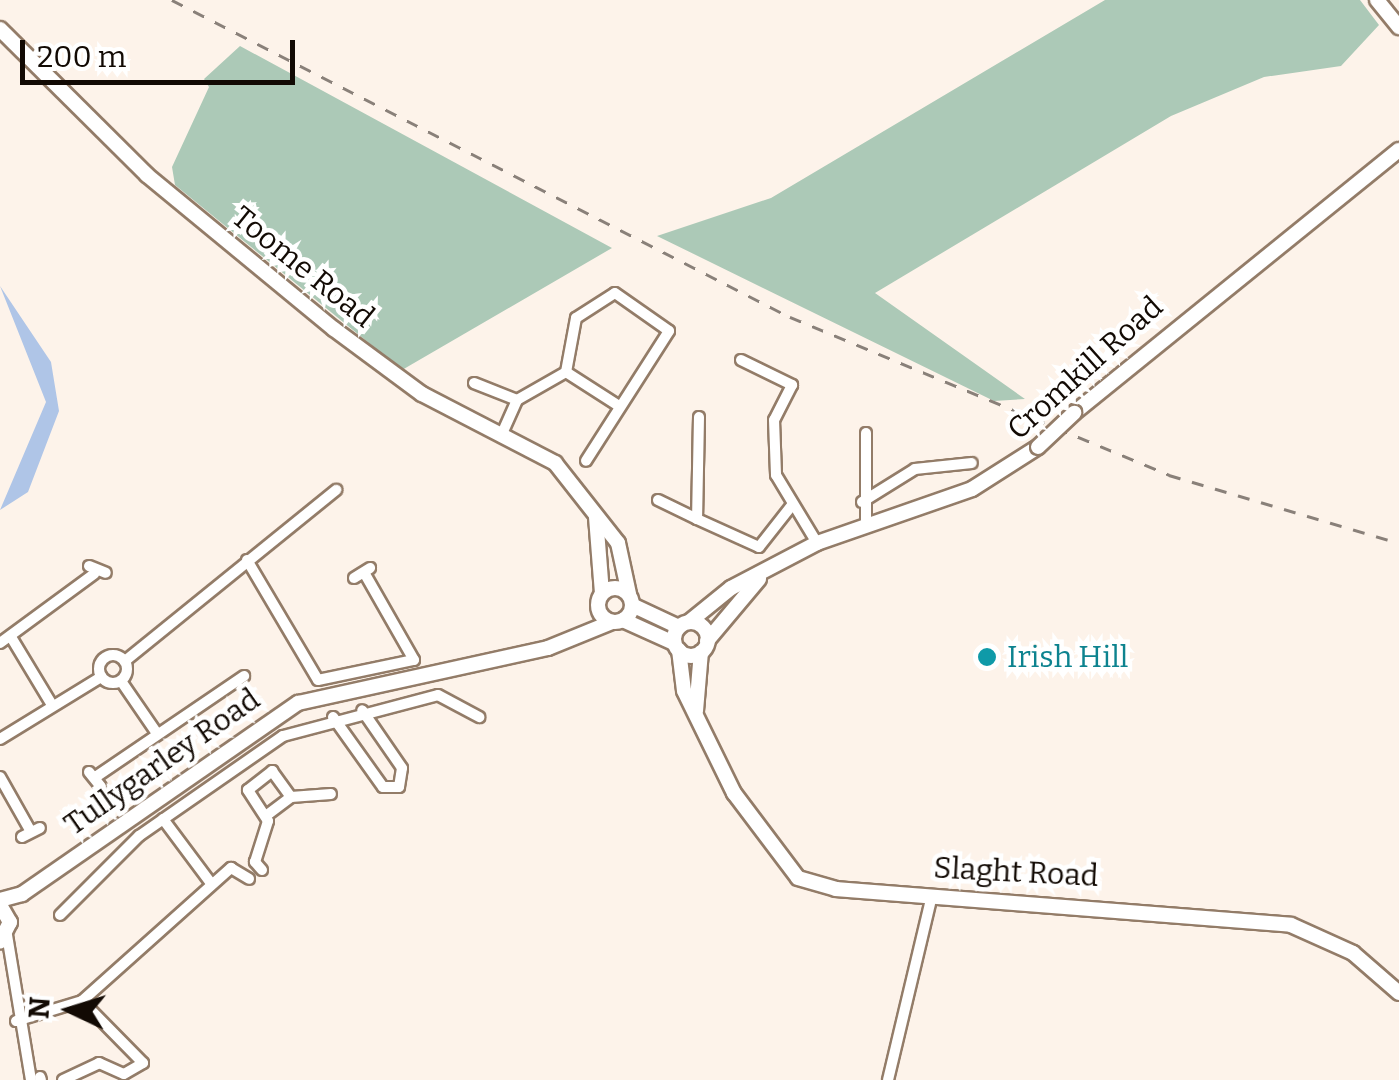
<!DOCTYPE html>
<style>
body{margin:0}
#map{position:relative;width:1399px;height:1080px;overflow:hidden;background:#fdf3ea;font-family:Bitter,serif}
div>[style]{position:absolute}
.green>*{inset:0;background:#acc9b7}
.water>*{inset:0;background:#afc5e7}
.roads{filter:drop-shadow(2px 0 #937c68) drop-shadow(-2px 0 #937c68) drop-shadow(0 2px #937c68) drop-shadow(0 -2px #937c68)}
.street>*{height:10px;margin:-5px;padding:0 5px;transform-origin:5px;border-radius:5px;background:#fff}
.street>.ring{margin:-5px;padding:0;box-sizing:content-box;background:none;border:10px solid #fff;border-radius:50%}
.secondary>*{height:14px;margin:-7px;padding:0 7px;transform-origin:7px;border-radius:7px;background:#fff}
.secondary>.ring{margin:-7px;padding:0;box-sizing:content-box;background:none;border:14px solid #fff;border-radius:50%}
.rail>*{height:2.5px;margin-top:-1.25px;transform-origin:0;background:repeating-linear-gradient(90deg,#898079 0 12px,transparent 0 24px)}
.bridges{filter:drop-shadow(2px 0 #937c68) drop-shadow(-2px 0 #937c68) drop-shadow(0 2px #937c68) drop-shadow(0 -2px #937c68)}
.secondary-bridge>*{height:14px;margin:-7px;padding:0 7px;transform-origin:7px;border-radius:7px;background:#fff}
.dots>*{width:28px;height:28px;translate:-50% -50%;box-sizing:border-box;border:5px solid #fff;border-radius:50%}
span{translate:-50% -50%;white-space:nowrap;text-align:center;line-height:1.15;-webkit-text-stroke:9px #fff;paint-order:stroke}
.street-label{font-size:30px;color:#120a04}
.culture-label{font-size:30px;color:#0d838f}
.left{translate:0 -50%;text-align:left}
.north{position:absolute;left:20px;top:960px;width:100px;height:100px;-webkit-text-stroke:8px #fff;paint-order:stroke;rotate:274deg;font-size:28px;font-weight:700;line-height:40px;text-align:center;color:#120a04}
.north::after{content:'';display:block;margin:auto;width:35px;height:45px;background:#120a04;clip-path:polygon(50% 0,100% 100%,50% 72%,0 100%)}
.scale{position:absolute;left:20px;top:40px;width:275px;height:45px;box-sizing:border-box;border:5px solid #120a04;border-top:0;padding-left:12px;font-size:30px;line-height:35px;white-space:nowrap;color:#120a04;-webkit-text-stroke:8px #fff;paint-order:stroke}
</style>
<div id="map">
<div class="green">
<div style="clip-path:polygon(1105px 0,1360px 0,1379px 25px,1341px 66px,1264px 77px,1171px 116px,875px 293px,1025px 399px,994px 401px,657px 236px,771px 198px)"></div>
<div style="clip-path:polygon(240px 46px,612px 248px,402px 370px,175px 185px,172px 167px,209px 87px,204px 79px)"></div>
</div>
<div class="water">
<div style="clip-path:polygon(0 286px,51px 362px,59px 411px,28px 492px,0 510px,46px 402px)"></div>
</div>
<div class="roads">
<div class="street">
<div style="left:741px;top:360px;width:57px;rotate:26.1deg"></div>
<div style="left:792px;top:385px;width:39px;rotate:117deg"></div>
<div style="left:774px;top:420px;width:55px;rotate:87.9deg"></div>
<div style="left:776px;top:475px;width:79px;rotate:58.9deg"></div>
<div style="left:566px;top:372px;width:63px;rotate:32.7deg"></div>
<div style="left:474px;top:383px;width:46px;rotate:21.6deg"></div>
<div style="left:699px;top:417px;width:102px;rotate:91.1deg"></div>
<div style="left:697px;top:519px;width:68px;rotate:24.3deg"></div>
<div style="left:759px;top:547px;width:53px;rotate:-51.8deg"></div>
<div style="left:866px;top:433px;width:90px;rotate:90deg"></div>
<div style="left:501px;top:436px;width:39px;rotate:-66deg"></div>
<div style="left:517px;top:400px;width:56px;rotate:-29.7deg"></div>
<div style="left:566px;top:372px;width:55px;rotate:-79.5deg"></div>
<div style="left:576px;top:318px;width:46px;rotate:-32.7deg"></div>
<div style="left:615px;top:293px;width:66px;rotate:35.1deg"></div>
<div style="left:669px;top:331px;width:154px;rotate:122.6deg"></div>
<div style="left:658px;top:500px;width:43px;rotate:26deg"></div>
<div style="left:862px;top:502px;width:62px;rotate:-31.9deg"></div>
<div style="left:915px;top:469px;width:57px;rotate:-6deg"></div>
<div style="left:247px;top:560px;width:139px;rotate:59.4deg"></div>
<div style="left:318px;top:680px;width:98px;rotate:-11.8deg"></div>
<div style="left:414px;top:660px;width:97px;rotate:-119.7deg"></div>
<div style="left:89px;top:566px;width:18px;rotate:22deg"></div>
<div style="left:354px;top:578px;width:19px;rotate:-32deg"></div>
<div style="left:11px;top:637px;width:79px;rotate:58.9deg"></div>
<div style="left:0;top:643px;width:117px;rotate:-36.3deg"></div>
<div class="ring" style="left:99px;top:655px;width:18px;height:18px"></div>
<div style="left:125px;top:661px;width:272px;rotate:-39deg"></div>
<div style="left:121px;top:681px;width:62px;rotate:55.5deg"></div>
<div style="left:333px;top:717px;width:86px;rotate:54.5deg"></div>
<div style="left:383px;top:787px;width:16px"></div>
<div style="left:399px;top:787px;width:19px;rotate:-81deg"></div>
<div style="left:402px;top:768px;width:70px;rotate:-124.6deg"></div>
<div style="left:0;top:739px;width:119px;rotate:-31.5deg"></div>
<div style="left:89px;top:772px;width:19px;rotate:51deg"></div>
<div style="left:97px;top:776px;width:178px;rotate:-34.2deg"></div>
<div style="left:0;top:777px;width:61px;rotate:60.5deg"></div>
<div style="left:291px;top:797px;width:40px;rotate:-4.3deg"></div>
<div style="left:163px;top:819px;width:79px;rotate:53.3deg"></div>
<div style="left:22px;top:837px;width:20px;rotate:-27deg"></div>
<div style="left:262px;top:870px;width:11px;rotate:-131deg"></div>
<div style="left:255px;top:862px;width:43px;rotate:-72.4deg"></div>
<div style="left:268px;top:821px;width:37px;rotate:-123deg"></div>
<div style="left:248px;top:790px;width:31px;rotate:-38deg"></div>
<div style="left:272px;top:771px;width:32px;rotate:54deg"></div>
<div style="left:291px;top:797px;width:30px;rotate:143deg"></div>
<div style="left:60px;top:915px;width:112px;rotate:-45deg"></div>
<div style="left:139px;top:836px;width:175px;rotate:-34.8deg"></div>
<div style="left:283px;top:736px;width:160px;rotate:-14.8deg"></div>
<div style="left:438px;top:695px;width:47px;rotate:28.2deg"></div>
<div style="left:7px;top:935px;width:147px;rotate:80.6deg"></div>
<div style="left:16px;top:1021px;width:69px;rotate:-16.9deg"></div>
<div style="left:82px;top:1001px;width:200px;rotate:-41.8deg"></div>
<div style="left:231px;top:868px;width:21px;rotate:31deg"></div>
<div style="left:40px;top:1077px;width:3px;rotate:72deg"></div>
<div style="left:63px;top:1080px;width:40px;rotate:-25deg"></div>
<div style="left:99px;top:1063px;width:27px;rotate:24deg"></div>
<div style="left:124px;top:1074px;width:22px;rotate:-30deg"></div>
<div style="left:143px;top:1063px;width:87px;rotate:-134.5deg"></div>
<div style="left:888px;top:1080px;width:189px;rotate:-76.6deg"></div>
</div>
<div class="secondary">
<div style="left:1377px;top:0;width:35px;rotate:51deg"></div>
<div style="left:0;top:29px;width:207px;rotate:44.8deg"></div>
<div style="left:147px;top:175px;width:242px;rotate:39.5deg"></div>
<div style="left:334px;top:329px;width:109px;rotate:36.5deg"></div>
<div style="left:422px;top:394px;width:150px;rotate:27.4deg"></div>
<div style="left:555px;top:463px;width:102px;rotate:51.8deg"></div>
<div style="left:618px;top:543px;width:52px;rotate:77.8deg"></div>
<div style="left:1074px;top:413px;width:418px;rotate:-39deg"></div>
<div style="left:596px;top:517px;width:76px;rotate:85.5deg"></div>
<div class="ring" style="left:598px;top:588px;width:20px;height:20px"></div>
<div style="left:632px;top:605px;width:52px;rotate:25.1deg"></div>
<div style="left:623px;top:620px;width:56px;rotate:24.3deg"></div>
<div style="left:689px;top:622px;width:54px;rotate:-39deg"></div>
<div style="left:731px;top:588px;width:97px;rotate:-27.6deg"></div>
<div style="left:817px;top:543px;width:164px;rotate:-19.2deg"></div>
<div style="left:972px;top:489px;width:78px;rotate:-32.5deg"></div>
<div class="ring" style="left:674px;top:622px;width:20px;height:20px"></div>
<div style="left:707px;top:641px;width:81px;rotate:-50deg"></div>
<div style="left:679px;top:650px;width:41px;rotate:83deg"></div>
<div style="left:684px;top:691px;width:114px;rotate:63.9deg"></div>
<div style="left:734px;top:793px;width:106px;rotate:53deg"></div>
<div style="left:798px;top:878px;width:40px;rotate:16deg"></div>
<div style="left:836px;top:889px;width:456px;rotate:4.5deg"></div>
<div style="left:1291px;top:925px;width:68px;rotate:24.3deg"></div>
<div style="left:1353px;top:953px;width:61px;rotate:41deg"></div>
<div style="left:696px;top:711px;width:59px;rotate:-85.2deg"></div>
<div style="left:0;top:900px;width:23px;rotate:-15deg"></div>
<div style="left:22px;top:894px;width:336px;rotate:-34.7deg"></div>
<div style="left:298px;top:703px;width:256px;rotate:-12.4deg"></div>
<div style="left:548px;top:648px;width:69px;rotate:-22.1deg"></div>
<div style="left:0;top:905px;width:20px;rotate:60deg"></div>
<div style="left:10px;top:922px;width:22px;rotate:117deg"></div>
</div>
</div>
<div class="rail">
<div style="left:172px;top:0;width:695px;rotate:27.16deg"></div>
<div style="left:790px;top:317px;width:411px;rotate:22.6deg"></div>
<div style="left:1169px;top:475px;width:240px;rotate:16.5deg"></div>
</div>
<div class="bridges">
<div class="secondary-bridge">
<div style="left:1038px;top:447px;width:50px;rotate:-43.4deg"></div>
</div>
</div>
<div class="dots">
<div style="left:987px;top:657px;background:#0f9aa8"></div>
</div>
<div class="street-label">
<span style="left:303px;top:267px;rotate:39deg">Toome Road</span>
<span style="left:1085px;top:368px;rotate:-42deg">Cromkill Road</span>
<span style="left:162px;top:762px;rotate:-35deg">Tullygarley Road</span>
<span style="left:1016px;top:872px;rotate:3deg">Slaght Road</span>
</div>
<div class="culture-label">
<span class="left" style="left:1007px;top:657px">Irish Hill</span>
</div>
<div class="north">N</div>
<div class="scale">200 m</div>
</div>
